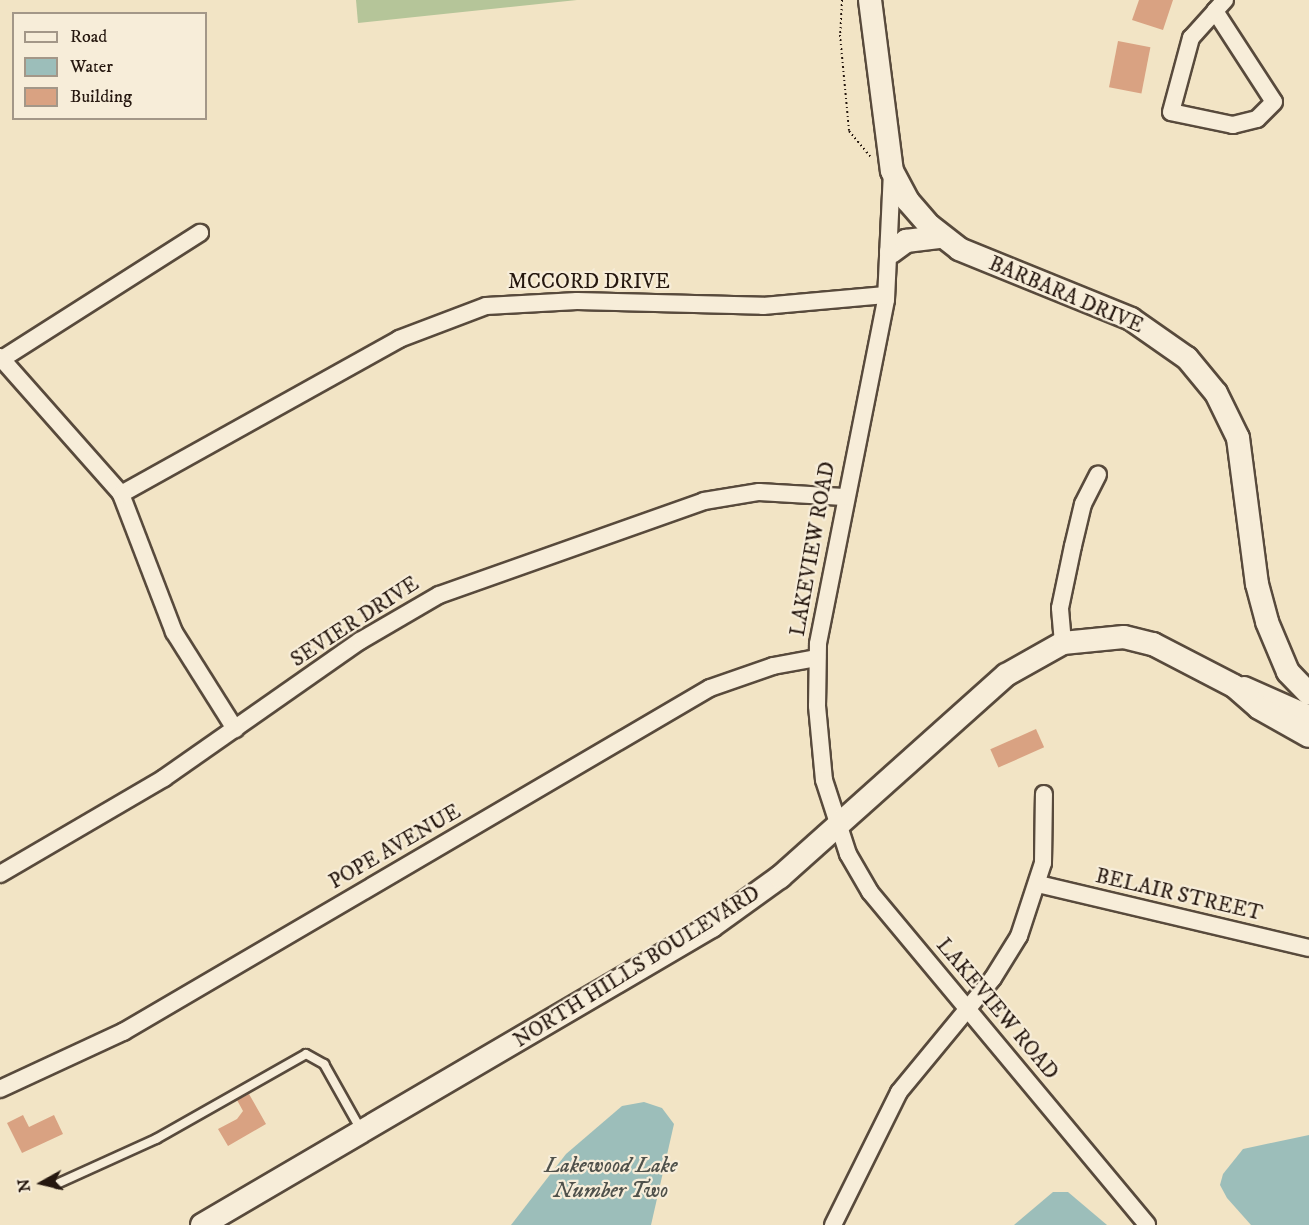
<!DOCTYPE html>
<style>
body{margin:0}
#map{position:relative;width:1309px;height:1225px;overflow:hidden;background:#f2e4c5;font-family:"IM FELL DW Pica",serif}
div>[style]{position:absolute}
.green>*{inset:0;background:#b5c599}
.water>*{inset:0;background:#9cbeba}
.building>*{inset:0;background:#d9a282;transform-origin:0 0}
.path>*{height:2px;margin-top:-1px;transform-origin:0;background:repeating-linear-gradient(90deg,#25170f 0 1.5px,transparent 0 4.5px)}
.roads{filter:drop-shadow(2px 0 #584a3c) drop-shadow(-2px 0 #584a3c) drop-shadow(0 2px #584a3c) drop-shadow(0 -2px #584a3c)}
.lane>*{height:8px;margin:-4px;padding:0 4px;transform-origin:4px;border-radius:4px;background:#f7edd9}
.street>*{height:16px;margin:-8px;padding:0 8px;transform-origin:8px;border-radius:8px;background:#f7edd9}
.secondary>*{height:22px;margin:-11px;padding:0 11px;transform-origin:11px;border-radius:11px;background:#f7edd9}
span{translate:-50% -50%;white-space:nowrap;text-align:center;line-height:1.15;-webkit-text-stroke:4.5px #f7edd9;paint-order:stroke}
.street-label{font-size:21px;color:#25170f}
.water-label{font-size:22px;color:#4f514b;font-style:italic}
.legend{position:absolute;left:12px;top:12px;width:195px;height:108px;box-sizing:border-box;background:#f7edd9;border:2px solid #a39788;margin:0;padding:8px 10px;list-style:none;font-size:18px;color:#25170f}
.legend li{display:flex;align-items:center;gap:12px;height:30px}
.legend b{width:30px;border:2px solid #a39788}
.north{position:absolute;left:12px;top:1153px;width:60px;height:60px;-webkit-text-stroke:4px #f7edd9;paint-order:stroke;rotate:262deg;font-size:16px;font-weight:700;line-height:24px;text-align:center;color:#25170f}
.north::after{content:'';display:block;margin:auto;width:21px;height:27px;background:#25170f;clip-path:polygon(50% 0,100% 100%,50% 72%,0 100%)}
</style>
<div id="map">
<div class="green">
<div style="clip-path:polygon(356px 0,577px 0,358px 23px)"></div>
</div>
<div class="water">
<div style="clip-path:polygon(644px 1102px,662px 1108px,674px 1124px,651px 1225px,511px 1225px,566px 1154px,622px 1106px)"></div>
<div style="clip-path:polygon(1309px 1135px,1309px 1225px,1251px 1225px,1227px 1198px,1220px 1185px,1223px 1174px,1243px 1149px)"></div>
<div style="clip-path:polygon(1053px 1192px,1068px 1192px,1107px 1225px,1014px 1225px)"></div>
</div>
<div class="building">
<div style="clip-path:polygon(1139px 0,1173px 0,1163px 30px,1132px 20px)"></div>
<div style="left:1118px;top:41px;width:33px;height:47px;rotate:11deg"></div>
<div style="left:1036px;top:729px;width:20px;height:50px;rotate:66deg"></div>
<div style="clip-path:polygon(249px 1094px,266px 1124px,228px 1146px,218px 1129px,237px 1119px,243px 1111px,237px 1100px)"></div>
<div style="clip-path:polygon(23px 1115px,29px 1127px,54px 1115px,63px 1134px,22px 1153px,7px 1123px)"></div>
</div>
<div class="path">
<div style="left:842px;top:0;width:35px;rotate:93deg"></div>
<div style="left:840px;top:35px;width:96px;rotate:84.6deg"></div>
<div style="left:849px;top:131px;width:35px;rotate:50deg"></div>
</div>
<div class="roads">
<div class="lane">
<div style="left:59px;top:1183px;width:107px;rotate:-24.4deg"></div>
<div style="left:156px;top:1139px;width:172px;rotate:-29.5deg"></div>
<div style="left:306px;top:1054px;width:21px;rotate:29deg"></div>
<div style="left:324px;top:1064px;width:76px;rotate:60.7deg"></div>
</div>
<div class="street">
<div style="left:1215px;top:11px;width:108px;rotate:57deg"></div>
<div style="left:1274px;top:102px;width:24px;rotate:135deg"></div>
<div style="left:1257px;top:119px;width:25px;rotate:166deg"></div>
<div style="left:1233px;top:125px;width:63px;rotate:-168.2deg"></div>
<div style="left:1171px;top:112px;width:77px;rotate:-74.9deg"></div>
<div style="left:1191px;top:38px;width:36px;rotate:-48deg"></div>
<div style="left:1215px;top:11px;width:15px;rotate:-48deg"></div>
<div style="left:892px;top:172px;width:128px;rotate:92.7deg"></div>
<div style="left:886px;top:300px;width:351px;rotate:101.2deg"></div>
<div style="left:818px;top:644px;width:62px;rotate:90.9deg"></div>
<div style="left:817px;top:706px;width:74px;rotate:84.6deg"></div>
<div style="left:824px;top:780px;width:78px;rotate:72deg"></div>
<div style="left:848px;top:854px;width:44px;rotate:59.9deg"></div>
<div style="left:870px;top:892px;width:433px;rotate:50.2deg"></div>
<div style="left:0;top:357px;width:183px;rotate:48.5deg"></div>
<div style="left:121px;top:494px;width:148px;rotate:69deg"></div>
<div style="left:174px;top:632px;width:115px;rotate:57.8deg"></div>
<div style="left:2px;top:359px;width:235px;rotate:-32.5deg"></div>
<div style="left:121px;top:494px;width:318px;rotate:-29.1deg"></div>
<div style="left:399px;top:339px;width:93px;rotate:-20.8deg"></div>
<div style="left:486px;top:306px;width:91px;rotate:-3.1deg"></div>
<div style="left:577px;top:301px;width:186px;rotate:1.5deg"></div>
<div style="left:763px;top:306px;width:123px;rotate:-5.1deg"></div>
<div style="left:1063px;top:643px;width:35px;rotate:-95deg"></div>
<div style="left:1060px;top:608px;width:63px;rotate:-78.2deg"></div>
<div style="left:1073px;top:546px;width:43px;rotate:-76.6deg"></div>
<div style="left:1083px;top:504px;width:33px;rotate:-63deg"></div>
<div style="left:0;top:874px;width:190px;rotate:-30.3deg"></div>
<div style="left:164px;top:778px;width:239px;rotate:-35deg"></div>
<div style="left:360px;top:641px;width:91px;rotate:-30.2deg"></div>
<div style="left:439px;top:595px;width:281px;rotate:-19.5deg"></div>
<div style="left:704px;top:501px;width:56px;rotate:-9.3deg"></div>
<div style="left:759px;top:492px;width:85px;rotate:3.4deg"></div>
<div style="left:1038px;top:884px;width:278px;rotate:13.3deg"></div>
<div style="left:0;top:1089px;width:136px;rotate:-24.9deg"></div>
<div style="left:123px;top:1032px;width:680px;rotate:-30.37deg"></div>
<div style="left:710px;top:688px;width:67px;rotate:-19.2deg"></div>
<div style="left:773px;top:666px;width:45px;rotate:-10.3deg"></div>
<div style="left:833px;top:1225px;width:148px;rotate:-63.6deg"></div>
<div style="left:899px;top:1092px;width:148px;rotate:-50.5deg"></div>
<div style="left:993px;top:978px;width:49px;rotate:-58.2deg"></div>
<div style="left:1019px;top:936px;width:77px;rotate:-71.8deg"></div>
<div style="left:1043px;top:863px;width:69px;rotate:-89.2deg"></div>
</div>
<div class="secondary">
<div style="left:870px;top:0;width:172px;rotate:82.7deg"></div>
<div style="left:892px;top:171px;width:34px;rotate:62deg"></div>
<div style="left:908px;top:201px;width:33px;rotate:49deg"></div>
<div style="left:930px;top:226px;width:37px;rotate:38deg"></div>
<div style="left:959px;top:249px;width:186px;rotate:22.1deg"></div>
<div style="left:1131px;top:319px;width:68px;rotate:34.9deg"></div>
<div style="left:1187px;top:358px;width:45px;rotate:50.4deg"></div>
<div style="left:1216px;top:393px;width:50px;rotate:63.9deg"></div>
<div style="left:1238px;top:438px;width:147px;rotate:82.6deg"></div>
<div style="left:1257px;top:584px;width:39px;rotate:75deg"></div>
<div style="left:1267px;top:622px;width:54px;rotate:67.2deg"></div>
<div style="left:1288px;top:672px;width:30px;rotate:46deg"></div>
<div style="left:891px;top:252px;width:19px;rotate:-36deg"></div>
<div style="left:906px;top:241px;width:35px;rotate:-7deg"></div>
<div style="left:1244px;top:688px;width:71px;rotate:24deg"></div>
<div style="left:202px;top:1225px;width:591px;rotate:-30.38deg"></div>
<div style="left:712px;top:926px;width:84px;rotate:-35.8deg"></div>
<div style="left:780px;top:877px;width:303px;rotate:-41.8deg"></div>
<div style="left:1006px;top:675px;width:65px;rotate:-29.3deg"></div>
<div style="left:1063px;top:643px;width:61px;rotate:-5.6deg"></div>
<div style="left:1124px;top:637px;width:30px;rotate:14deg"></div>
<div style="left:1153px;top:644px;width:91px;rotate:27.4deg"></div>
<div style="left:1234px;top:686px;width:33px;rotate:41deg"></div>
<div style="left:1259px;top:708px;width:57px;rotate:29.2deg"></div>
</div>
</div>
<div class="street-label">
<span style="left:589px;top:282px">MCCORD DRIVE</span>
<span style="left:1066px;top:295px;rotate:23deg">BARBARA DRIVE</span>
<span style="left:813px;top:549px;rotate:-80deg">LAKEVIEW ROAD</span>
<span style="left:355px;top:622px;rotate:-33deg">SEVIER DRIVE</span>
<span style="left:395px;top:847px;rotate:-30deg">POPE AVENUE</span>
<span style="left:1179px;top:895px;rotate:13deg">BELAIR STREET</span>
<span style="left:637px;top:967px;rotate:-32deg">NORTH HILLS BOULEVARD</span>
<span style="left:997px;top:1009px;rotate:50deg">LAKEVIEW ROAD</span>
</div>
<div class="water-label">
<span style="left:611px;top:1178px">Lakewood Lake<br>Number Two</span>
</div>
<ul class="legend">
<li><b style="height:8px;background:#f7edd9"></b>Road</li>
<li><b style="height:16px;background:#9cbeba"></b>Water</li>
<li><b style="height:16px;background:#d9a282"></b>Building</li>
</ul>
<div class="north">N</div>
</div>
